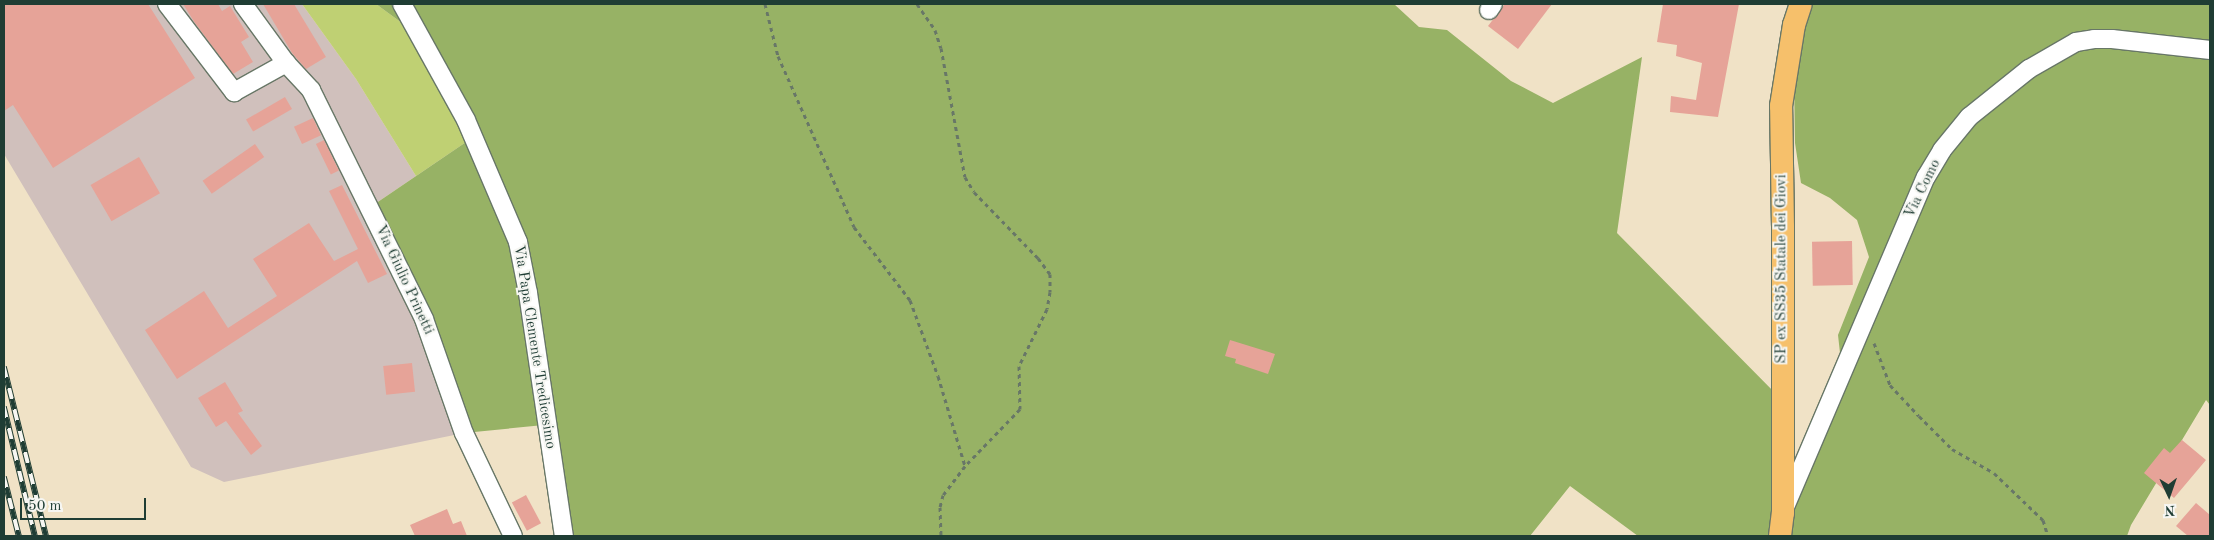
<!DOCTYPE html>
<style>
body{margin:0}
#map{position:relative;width:2214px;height:540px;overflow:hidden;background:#f0e2c6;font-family:"Old Standard TT",serif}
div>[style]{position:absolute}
.industrial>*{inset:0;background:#d0c0bc}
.green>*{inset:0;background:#bfd073}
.forest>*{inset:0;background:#97b265}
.building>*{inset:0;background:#e6a398;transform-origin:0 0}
.path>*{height:3px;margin-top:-1.5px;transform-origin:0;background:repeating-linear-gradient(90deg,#687767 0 4px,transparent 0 8px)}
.roads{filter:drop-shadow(1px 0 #687767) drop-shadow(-1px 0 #687767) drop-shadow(0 1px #687767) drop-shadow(0 -1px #687767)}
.minor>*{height:18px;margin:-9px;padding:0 9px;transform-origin:9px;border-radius:9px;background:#fff}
.major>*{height:22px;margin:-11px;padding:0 11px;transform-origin:11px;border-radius:11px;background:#f6c06b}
.rail>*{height:5.5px;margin-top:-2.75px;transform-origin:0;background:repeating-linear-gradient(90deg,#f6f6f2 0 11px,#1f3d34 0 22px);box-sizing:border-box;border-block:1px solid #1f3d34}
span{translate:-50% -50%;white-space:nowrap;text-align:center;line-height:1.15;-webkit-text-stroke:4px #f6f6f2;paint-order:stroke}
.street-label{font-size:15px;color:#1f3d34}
.frame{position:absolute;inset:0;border:5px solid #1f3d34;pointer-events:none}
.north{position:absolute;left:2144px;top:470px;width:50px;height:50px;-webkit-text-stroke:4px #f6f6f2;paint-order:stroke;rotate:177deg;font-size:14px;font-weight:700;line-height:20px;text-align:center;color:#1f3d34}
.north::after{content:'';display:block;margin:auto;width:18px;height:22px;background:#1f3d34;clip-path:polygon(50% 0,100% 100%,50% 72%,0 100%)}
.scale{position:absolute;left:20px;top:498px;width:126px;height:22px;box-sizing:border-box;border:2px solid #1f3d34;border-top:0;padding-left:6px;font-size:15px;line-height:18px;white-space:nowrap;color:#1f3d34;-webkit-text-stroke:4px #f6f6f2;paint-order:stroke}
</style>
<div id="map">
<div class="industrial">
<div style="clip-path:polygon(4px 4px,302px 4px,356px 79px,416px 176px,369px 208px,464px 433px,224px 482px,191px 467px,4px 154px)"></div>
</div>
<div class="green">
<div style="clip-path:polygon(302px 4px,376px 4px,406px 26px,472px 138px,416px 176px,356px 79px)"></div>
</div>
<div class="forest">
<div style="clip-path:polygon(376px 4px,1394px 4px,1419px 27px,1447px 30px,1511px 81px,1553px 103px,1642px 57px,1617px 233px,1782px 400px,1783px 494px,1842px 371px,1838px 335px,1869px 257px,1857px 220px,1830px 198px,1801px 183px,1795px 143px,1794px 77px,1803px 25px,1812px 4px,2210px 4px,2210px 405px,2206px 400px,2131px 525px,2127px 536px,1638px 536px,1570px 486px,1530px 536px,574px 536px,554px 424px,464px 433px,369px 208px,472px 138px,406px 26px)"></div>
</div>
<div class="building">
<div style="clip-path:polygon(4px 4px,148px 4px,195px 78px,53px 168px,13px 105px,4px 111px)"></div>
<div style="clip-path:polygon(183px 4px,218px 4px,222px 11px,230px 6px,249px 37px,241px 42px,253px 62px,233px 74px,195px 23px)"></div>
<div style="clip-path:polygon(263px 4px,294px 4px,326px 57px,306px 69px,292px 53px)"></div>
<div style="clip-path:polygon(1505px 4px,1552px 4px,1518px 49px,1488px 26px)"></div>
<div style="clip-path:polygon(1663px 4px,1739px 4px,1718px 117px,1670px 112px,1671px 96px,1696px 100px,1702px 63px,1676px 56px,1677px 45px,1657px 42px)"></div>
<div style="left:285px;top:97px;width:14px;height:45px;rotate:60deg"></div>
<div style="left:313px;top:118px;width:19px;height:21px;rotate:65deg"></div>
<div style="left:324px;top:140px;width:34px;height:9px;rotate:64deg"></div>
<div style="left:255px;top:144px;width:16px;height:64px;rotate:55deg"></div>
<div style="left:139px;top:157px;width:42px;height:56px;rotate:60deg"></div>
<div style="clip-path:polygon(342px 185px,387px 274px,368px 283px,357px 261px,177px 379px,145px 330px,204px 291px,228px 328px,277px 296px,253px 259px,309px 223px,334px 261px,358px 249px,329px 191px)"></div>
<div style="left:1852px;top:241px;width:44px;height:40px;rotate:89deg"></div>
<div style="clip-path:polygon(1230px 340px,1275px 354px,1268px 374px,1235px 363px,1236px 359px,1225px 356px)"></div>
<div style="left:412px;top:363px;width:29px;height:29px;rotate:84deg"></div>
<div style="clip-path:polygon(225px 382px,243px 411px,238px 413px,262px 446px,251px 455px,226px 421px,216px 427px,198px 398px)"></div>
<div style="clip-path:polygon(2182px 440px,2206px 460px,2174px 498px,2144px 473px,2164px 448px,2170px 453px)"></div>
<div style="left:526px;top:495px;width:32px;height:16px;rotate:62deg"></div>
<div style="clip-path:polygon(2196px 503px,2210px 515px,2210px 536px,2188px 536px,2176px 526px)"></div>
<div style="clip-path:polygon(447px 509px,453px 524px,461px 521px,467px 536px,415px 536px,410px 525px)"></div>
</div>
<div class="path">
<div style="left:765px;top:4px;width:54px;rotate:76deg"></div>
<div style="left:778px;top:56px;width:187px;rotate:66deg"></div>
<div style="left:854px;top:227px;width:92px;rotate:52.5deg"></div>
<div style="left:910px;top:300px;width:81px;rotate:69.8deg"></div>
<div style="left:938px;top:376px;width:94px;rotate:73.3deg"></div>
<div style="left:917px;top:4px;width:32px;rotate:55deg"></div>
<div style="left:935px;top:30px;width:19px;rotate:72deg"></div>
<div style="left:941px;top:48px;width:131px;rotate:79.5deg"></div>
<div style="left:965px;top:177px;width:17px;rotate:59deg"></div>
<div style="left:974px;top:192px;width:92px;rotate:45.9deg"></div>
<div style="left:1038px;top:258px;width:20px;rotate:53deg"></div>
<div style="left:1050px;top:274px;width:18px;rotate:90deg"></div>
<div style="left:1050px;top:292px;width:17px;rotate:100deg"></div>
<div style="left:1047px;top:309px;width:64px;rotate:116.2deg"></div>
<div style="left:1019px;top:366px;width:43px;rotate:88.7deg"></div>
<div style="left:1020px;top:409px;width:79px;rotate:134deg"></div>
<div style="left:965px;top:466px;width:36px;rotate:127deg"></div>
<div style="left:943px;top:495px;width:12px;rotate:104deg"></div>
<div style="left:940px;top:507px;width:29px;rotate:88deg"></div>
<div style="left:1874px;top:343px;width:45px;rotate:69.1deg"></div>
<div style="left:1890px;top:385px;width:42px;rotate:46.9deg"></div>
<div style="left:1919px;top:416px;width:47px;rotate:45deg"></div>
<div style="left:1952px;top:449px;width:48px;rotate:29.7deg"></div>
<div style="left:1994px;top:473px;width:68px;rotate:43.8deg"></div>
<div style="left:2043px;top:520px;width:17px;rotate:73deg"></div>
</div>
<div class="roads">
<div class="minor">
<div style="left:167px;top:4px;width:111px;rotate:52.7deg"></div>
<div style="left:234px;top:92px;width:60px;rotate:-29.1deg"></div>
<div style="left:243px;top:4px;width:73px;rotate:53.9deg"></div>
<div style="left:286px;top:63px;width:37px;rotate:47deg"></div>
<div style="left:311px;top:90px;width:255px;rotate:63.7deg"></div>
<div style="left:424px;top:319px;width:121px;rotate:70.7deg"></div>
<div style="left:464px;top:433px;width:114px;rotate:64.6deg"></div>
<div style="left:402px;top:4px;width:132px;rotate:61.1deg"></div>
<div style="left:466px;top:120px;width:133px;rotate:66.9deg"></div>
<div style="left:518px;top:242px;width:52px;rotate:78.9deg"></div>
<div style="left:528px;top:293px;width:246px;rotate:81.6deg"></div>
<div style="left:1489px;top:10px;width:7px;rotate:-56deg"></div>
<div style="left:1785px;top:507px;width:359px;rotate:-66.9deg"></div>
<div style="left:1926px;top:177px;width:31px;rotate:-59deg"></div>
<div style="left:1942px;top:150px;width:43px;rotate:-50.7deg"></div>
<div style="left:1969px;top:117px;width:77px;rotate:-38.7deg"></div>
<div style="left:2029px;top:69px;width:54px;rotate:-29.9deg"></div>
<div style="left:2076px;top:42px;width:18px;rotate:-9deg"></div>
<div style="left:2094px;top:39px;width:18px"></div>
<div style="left:2112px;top:39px;width:99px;rotate:6.4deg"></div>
</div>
<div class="major">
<div style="left:1780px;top:536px;width:23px;rotate:-83deg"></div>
<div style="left:1783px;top:513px;width:286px;rotate:-90deg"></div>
<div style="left:1783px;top:227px;width:121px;rotate:-90.9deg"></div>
<div style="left:1781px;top:106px;width:82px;rotate:-80.9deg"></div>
<div style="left:1794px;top:25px;width:22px;rotate:-72deg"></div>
</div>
</div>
<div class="rail">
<div style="left:4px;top:367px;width:174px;rotate:76deg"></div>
<div style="left:4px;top:407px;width:133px;rotate:76.5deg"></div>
<div style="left:4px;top:477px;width:61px;rotate:75.7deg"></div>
</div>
<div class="street-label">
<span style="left:1923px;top:189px;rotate:-64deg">Via Como</span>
<span style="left:1782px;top:269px;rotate:-90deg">SP ex SS35 Statale dei Giovi</span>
<span style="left:404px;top:280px;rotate:65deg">Via Giulio Prinetti</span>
<span style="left:534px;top:347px;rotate:81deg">Via Papa Clemente Tredicesimo</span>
</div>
<div class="frame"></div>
<div class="north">N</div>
<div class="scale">50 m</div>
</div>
